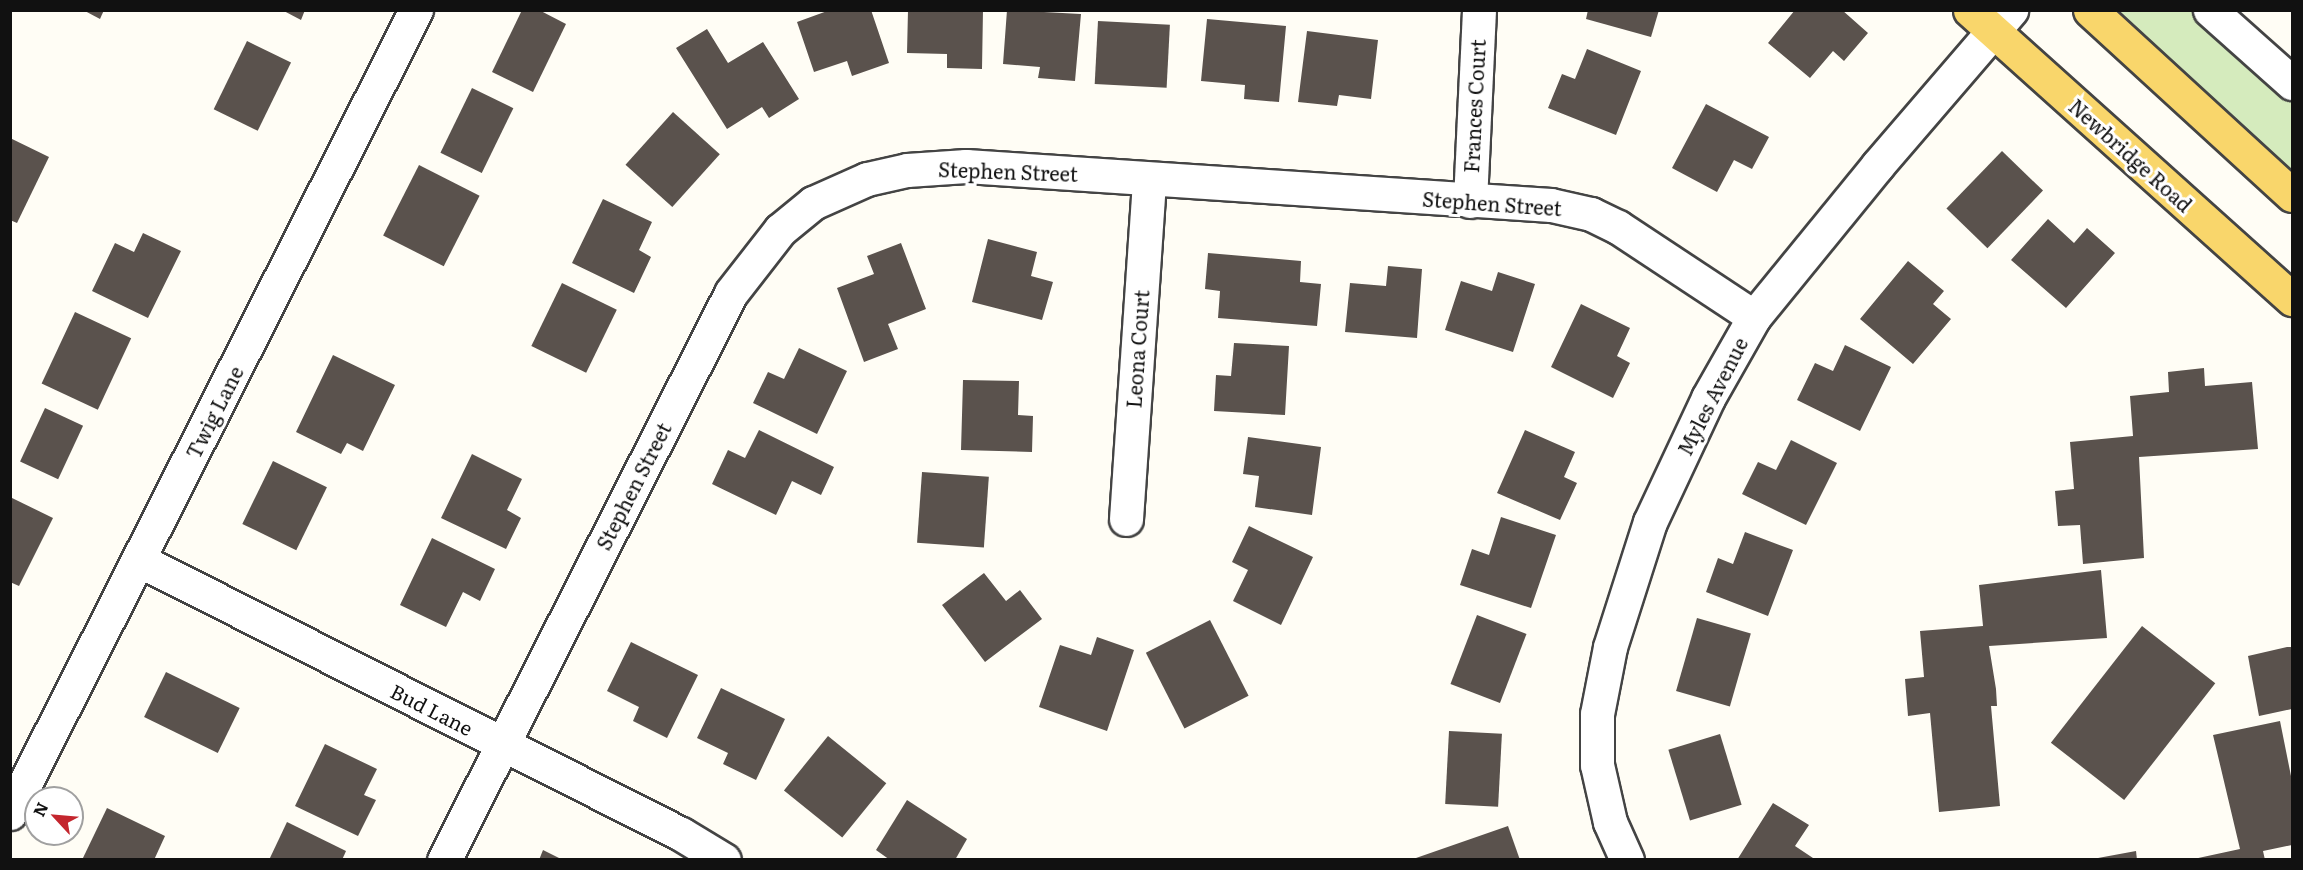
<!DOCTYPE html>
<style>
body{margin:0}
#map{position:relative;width:2303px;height:870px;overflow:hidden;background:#fffdf5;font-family:Literata,serif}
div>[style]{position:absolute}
.green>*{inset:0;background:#d5ebbd}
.building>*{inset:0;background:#5a524d;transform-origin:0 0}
.roads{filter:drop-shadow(2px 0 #444) drop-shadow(-2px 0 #444) drop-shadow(0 2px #444) drop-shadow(0 -2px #444)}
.street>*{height:33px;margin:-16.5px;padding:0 16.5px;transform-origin:16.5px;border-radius:16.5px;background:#fff}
.primary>*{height:33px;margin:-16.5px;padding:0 16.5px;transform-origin:16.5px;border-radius:16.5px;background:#f9d66b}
span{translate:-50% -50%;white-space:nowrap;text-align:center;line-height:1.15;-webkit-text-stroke:6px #fff;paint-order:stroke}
.street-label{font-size:20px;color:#111}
.frame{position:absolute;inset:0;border:12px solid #111;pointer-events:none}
.north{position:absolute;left:24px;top:786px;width:60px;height:60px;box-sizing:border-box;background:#fff;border:2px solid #a0a0a0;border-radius:50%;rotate:296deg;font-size:16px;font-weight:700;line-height:24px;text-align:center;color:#111}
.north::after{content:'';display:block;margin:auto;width:21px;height:27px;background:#c4262e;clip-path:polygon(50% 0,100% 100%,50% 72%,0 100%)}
</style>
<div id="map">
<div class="green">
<div style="clip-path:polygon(2099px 11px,2194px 11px,2292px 96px,2292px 185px)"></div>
</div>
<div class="building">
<div style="clip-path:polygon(83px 10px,104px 10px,100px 19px)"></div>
<div style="clip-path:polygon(282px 10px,305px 10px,301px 20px)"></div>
<div style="clip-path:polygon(522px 10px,539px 10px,566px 24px,533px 92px,492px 72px)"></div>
<div style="clip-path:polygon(830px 10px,871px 10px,889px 63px,852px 76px,847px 61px,814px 72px,797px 22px)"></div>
<div style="clip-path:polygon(908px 10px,983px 10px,982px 69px,947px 68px,947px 54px,907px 53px)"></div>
<div style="clip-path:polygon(1007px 10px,1081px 14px,1075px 81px,1038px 78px,1040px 67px,1003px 64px)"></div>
<div style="clip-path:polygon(1588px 10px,1659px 10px,1651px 37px,1586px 19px)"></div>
<div style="clip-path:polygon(1795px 10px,1842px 10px,1868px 33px,1844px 61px,1833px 51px,1810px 78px,1768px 43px)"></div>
<div style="clip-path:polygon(1207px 19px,1286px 26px,1279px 102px,1244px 99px,1245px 85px,1201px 81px)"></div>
<div style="left:1098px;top:21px;width:72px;height:63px;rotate:3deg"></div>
<div style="clip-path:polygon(707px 29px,728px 63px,763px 42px,799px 99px,769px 118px,762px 107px,727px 129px,676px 48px)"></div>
<div style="clip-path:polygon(1307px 31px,1378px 40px,1371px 99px,1339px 95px,1337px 106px,1298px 102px)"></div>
<div style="left:247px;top:41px;width:49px;height:76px;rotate:26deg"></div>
<div style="clip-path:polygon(1587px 49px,1641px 71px,1616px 135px,1548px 108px,1562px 74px,1575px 79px)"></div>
<div style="left:472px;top:88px;width:46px;height:72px;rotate:26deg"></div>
<div style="clip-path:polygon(1706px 104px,1769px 137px,1752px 169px,1734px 160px,1717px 192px,1672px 168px)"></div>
<div style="left:673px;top:112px;width:63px;height:71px;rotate:42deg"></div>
<div style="clip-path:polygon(10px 138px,49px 157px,17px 223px,10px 220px)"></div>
<div style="left:2002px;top:151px;width:57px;height:80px;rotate:44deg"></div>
<div style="left:419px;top:165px;width:68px;height:79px;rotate:27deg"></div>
<div style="clip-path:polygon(603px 199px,652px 222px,639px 250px,651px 257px,634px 293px,572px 263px)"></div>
<div style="clip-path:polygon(2048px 219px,2074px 243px,2087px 228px,2115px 253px,2066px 308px,2011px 260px)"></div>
<div style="clip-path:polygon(143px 233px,181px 251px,148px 318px,92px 291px,115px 243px,134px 252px)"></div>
<div style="clip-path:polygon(988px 239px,1037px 252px,1031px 276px,1053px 282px,1042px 320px,972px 302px)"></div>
<div style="clip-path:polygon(901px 243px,926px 309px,888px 324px,898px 349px,864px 362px,837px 288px,874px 274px,867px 256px)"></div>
<div style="clip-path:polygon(1208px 253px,1301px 261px,1300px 282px,1321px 284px,1317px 326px,1218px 318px,1220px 291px,1205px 289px)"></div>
<div style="clip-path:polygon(1908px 261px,1944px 291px,1933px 304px,1951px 319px,1913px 364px,1860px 319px)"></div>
<div style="clip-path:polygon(1388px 266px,1422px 269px,1417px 338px,1345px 332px,1350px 283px,1386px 286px)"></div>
<div style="clip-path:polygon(1498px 272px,1535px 284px,1513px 352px,1445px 330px,1461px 281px,1492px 291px)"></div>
<div style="left:562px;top:283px;width:61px;height:70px;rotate:26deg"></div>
<div style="clip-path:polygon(1581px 304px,1630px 328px,1617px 356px,1630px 363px,1613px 398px,1551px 367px)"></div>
<div style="left:75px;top:312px;width:62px;height:79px;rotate:25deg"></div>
<div style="clip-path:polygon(1234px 343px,1289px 346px,1285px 415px,1214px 411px,1216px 375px,1231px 376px)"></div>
<div style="clip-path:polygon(1845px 345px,1891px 367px,1860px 431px,1797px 400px,1815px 363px,1833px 371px)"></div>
<div style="clip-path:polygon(799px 348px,847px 371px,817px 434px,753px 403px,768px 372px,784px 379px)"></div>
<div style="clip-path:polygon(333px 355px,395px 385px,363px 451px,347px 443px,341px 454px,296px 432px)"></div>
<div style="clip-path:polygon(2204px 368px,2205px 386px,2252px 382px,2258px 449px,2139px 457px,2144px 558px,2083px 564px,2080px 525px,2058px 526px,2055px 491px,2074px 489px,2070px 442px,2133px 436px,2130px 396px,2169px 392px,2168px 372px)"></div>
<div style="clip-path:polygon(963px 380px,1019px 381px,1018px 415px,1033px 416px,1032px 452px,961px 450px)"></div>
<div style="left:45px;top:408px;width:42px;height:59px;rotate:25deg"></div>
<div style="clip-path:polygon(759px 430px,834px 467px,821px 495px,792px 481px,776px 515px,712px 484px,728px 450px,745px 458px)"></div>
<div style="clip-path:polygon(1525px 430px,1575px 452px,1564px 477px,1577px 483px,1560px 520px,1497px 493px)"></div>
<div style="clip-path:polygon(1248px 437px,1321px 447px,1312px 515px,1255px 507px,1259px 476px,1243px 474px)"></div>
<div style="clip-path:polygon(1791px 440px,1837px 463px,1806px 525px,1742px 494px,1758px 462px,1776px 470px)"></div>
<div style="clip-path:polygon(472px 454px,522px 479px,507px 510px,521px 518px,506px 549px,441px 518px)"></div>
<div style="left:273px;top:461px;width:60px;height:70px;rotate:26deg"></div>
<div style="left:922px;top:472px;width:67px;height:71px;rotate:4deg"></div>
<div style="clip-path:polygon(10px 497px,53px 518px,19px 586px,10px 582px)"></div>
<div style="clip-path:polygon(1501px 517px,1556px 535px,1531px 608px,1460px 585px,1472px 549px,1489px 555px)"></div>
<div style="clip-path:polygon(1249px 526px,1313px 557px,1281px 625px,1233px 601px,1248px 570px,1232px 562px)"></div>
<div style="clip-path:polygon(1745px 532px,1793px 550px,1768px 616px,1706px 592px,1718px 558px,1733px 564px)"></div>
<div style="clip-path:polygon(432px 538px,495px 569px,480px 601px,463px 592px,446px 627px,400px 605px)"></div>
<div style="clip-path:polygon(2101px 570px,2107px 638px,1989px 646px,1996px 689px,1997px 706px,1991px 706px,2000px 806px,1939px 812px,1930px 713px,1908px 716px,1905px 679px,1924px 677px,1920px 631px,1983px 626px,1979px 585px)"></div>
<div style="clip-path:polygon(984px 573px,1006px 601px,1020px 590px,1042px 619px,985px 662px,942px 605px)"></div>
<div style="left:1477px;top:615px;width:53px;height:74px;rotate:21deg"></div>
<div style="left:1697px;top:618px;width:56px;height:76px;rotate:16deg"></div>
<div style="left:1210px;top:620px;width:85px;height:72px;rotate:63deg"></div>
<div style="left:2142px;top:626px;width:93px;height:148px;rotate:38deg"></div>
<div style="clip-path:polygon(1097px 637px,1134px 650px,1107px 731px,1039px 707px,1060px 645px,1091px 655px)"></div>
<div style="clip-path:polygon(631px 642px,698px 675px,667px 738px,633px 721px,639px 707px,607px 691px)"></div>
<div style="clip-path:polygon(2287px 647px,2292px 647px,2292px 709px,2259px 716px,2248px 656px)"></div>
<div style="left:166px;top:672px;width:82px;height:50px;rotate:26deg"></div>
<div style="clip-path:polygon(721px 688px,785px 719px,756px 780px,723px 764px,728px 753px,697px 738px)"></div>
<div style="clip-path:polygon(2280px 721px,2291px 776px,2292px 845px,2263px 851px,2265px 860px,2189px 860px,2240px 849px,2213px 735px)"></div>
<div style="left:1449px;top:731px;width:53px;height:73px;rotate:3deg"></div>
<div style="left:1720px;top:734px;width:74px;height:54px;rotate:73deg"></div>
<div style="left:828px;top:736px;width:75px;height:70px;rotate:39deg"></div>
<div style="clip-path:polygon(325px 744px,377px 769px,364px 795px,376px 800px,358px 836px,295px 806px)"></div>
<div style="clip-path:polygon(907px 800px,967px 839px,955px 860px,890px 860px,876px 850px)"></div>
<div style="clip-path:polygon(1773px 803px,1809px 825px,1795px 846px,1816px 860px,1737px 860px)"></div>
<div style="clip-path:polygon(107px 808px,165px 836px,154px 860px,82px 860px)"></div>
<div style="clip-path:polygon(287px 822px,346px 851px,342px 860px,269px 860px)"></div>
<div style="clip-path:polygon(1508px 826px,1520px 860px,1417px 860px,1416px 858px)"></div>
<div style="clip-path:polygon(543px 850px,563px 860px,539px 860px)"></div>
<div style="clip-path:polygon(2136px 851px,2137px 860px,2099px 860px,2098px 858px)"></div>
</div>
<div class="roads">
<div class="street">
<div style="left:2210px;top:10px;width:110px;rotate:41.7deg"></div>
<div style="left:1470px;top:201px;width:191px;rotate:-87.3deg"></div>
<div style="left:1126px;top:519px;width:341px;rotate:-86.1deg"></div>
<div style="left:139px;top:560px;width:607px;rotate:26.82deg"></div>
<div style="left:681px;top:834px;width:50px;rotate:31.2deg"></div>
<div style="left:10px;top:813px;width:900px;rotate:-63.18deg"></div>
<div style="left:444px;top:860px;width:635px;rotate:-63.15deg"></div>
<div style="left:731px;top:293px;width:80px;rotate:-52.1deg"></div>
<div style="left:780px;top:230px;width:43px;rotate:-39.3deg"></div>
<div style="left:813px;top:203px;width:59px;rotate:-24deg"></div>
<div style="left:867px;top:179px;width:41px;rotate:-12.7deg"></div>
<div style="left:907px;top:170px;width:59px;rotate:-3.9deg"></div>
<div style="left:966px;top:166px;width:586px;rotate:3.81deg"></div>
<div style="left:1551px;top:205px;width:41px;rotate:12.7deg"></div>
<div style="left:1591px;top:214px;width:30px;rotate:26deg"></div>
<div style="left:1618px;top:227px;width:163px;rotate:33.5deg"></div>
<div style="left:1627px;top:860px;width:42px;rotate:-114.1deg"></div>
<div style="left:1610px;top:822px;width:58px;rotate:-102.8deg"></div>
<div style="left:1597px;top:765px;width:51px;rotate:-90deg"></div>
<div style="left:1597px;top:714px;width:68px;rotate:-79deg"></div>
<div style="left:1610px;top:647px;width:131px;rotate:-72.3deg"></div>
<div style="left:1650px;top:522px;width:137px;rotate:-64.9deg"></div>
<div style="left:1708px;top:398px;width:93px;rotate:-60.4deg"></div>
<div style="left:1754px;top:317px;width:195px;rotate:-50.8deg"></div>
<div style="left:1877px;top:166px;width:206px;rotate:-49.3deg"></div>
</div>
<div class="primary">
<div style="left:1970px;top:10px;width:433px;rotate:41.9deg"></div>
<div style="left:2090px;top:10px;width:274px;rotate:42.5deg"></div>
</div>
</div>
<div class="street-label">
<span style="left:1474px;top:106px;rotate:-87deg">Frances Court</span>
<span style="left:2131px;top:155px;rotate:42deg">Newbridge Road</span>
<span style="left:1008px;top:171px;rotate:2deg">Stephen Street</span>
<span style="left:1492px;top:203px;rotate:4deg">Stephen Street</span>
<span style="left:1137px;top:349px;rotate:-86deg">Leona Court</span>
<span style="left:1712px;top:396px;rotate:-63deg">Myles Avenue</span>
<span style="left:214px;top:412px;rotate:-63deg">Twig Lane</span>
<span style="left:633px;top:486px;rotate:-63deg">Stephen Street</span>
<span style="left:432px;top:709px;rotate:27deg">Bud Lane</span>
</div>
<div class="frame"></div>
<div class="north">N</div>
</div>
